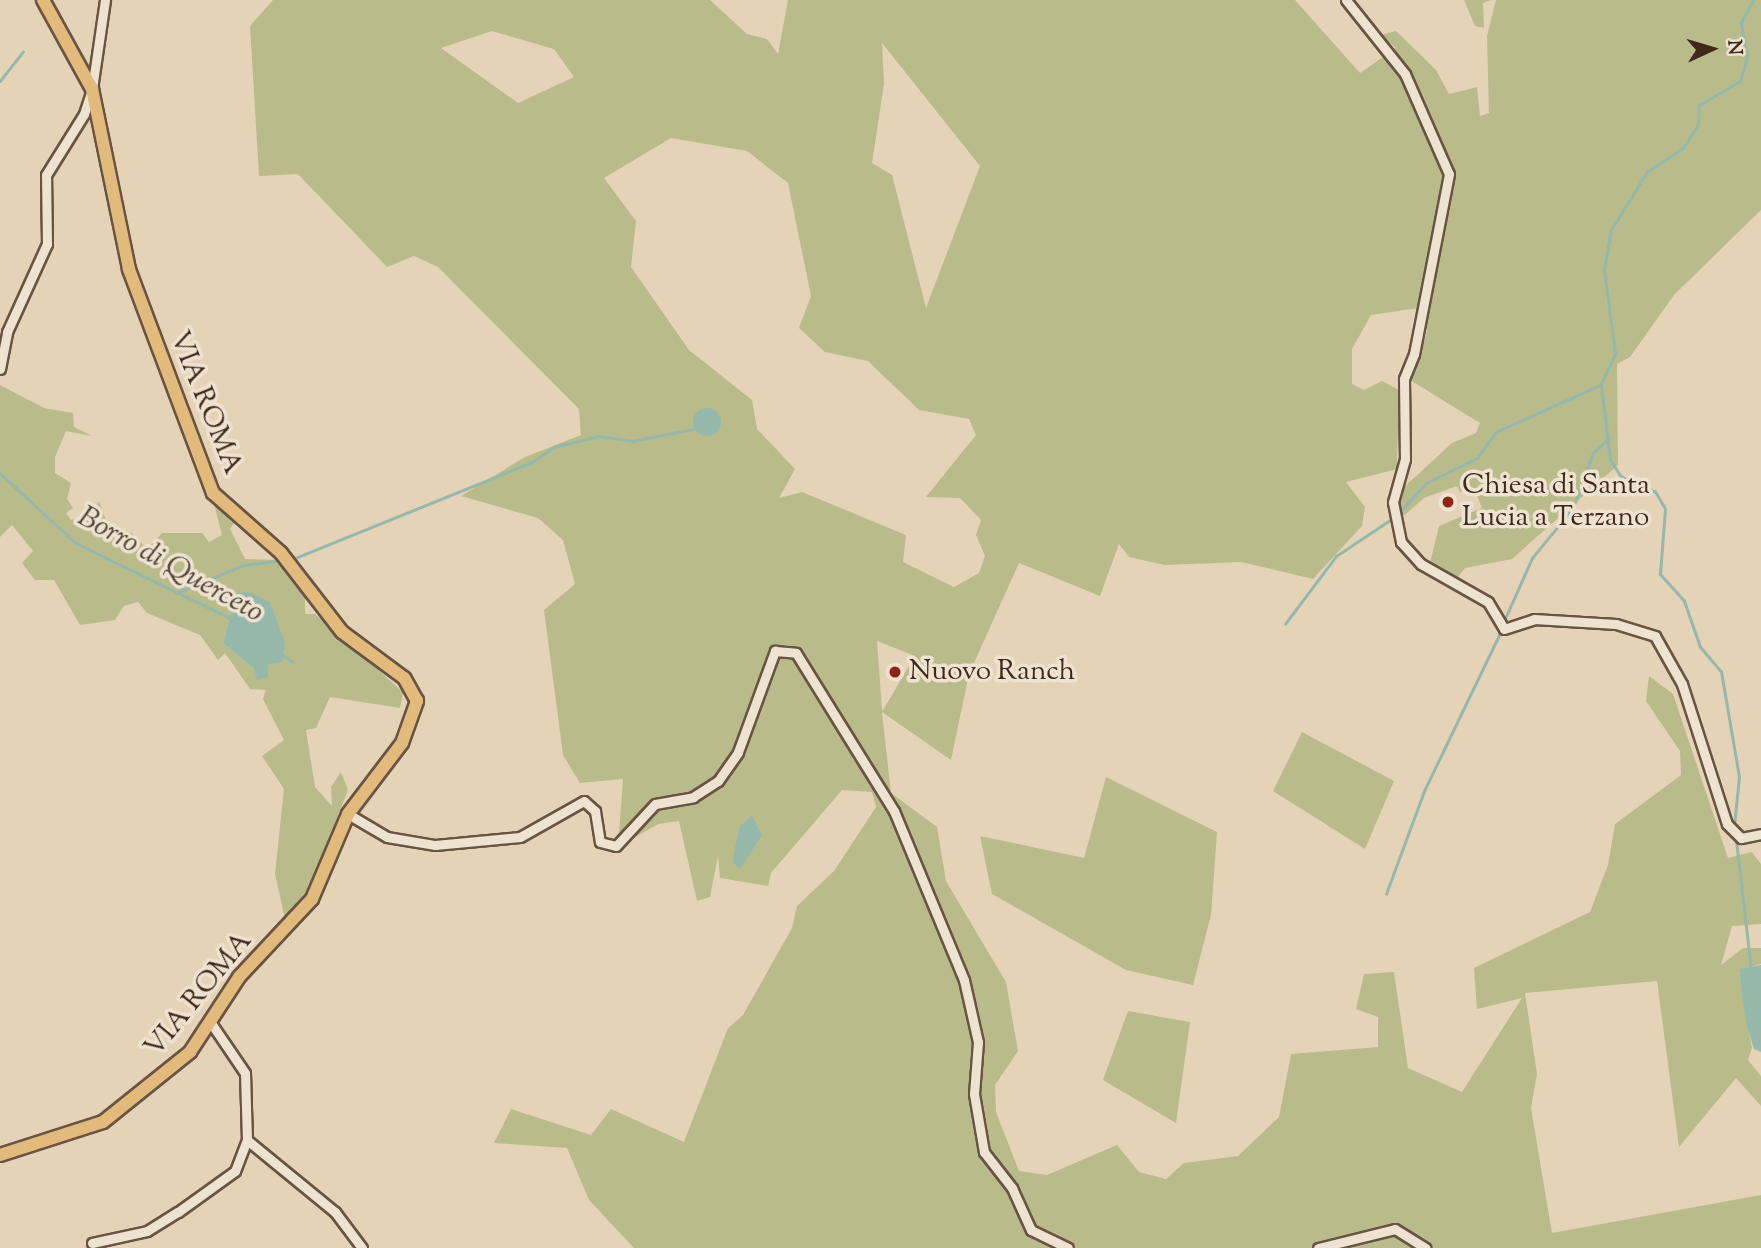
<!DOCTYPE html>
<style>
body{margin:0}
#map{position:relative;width:1761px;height:1248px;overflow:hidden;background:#e5d3b8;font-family:"Sorts Mill Goudy",serif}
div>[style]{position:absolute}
.green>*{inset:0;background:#babb8b}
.water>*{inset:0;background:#96b8ab}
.round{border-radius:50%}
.stream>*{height:2.5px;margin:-1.25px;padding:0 1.25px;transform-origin:1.25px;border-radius:1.25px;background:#96b8ab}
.roads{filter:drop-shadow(2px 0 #695443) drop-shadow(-2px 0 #695443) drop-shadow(0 2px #695443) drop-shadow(0 -2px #695443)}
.minor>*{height:9px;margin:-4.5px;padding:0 4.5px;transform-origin:4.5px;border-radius:4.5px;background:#eee2d1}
.major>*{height:12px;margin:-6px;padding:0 6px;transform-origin:6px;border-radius:6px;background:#e2ba7c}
.dots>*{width:19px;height:19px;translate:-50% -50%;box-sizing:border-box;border:4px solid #eee2d1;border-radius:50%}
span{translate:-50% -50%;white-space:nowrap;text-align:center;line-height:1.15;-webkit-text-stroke:7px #eee2d1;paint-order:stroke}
.street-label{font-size:28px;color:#40291c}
.poi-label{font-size:28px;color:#40291c}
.left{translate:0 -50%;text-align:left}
.water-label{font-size:30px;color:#514639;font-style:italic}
.north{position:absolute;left:1677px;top:14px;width:70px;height:70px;-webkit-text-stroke:5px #eee2d1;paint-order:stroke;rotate:86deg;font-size:19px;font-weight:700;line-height:28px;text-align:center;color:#40291c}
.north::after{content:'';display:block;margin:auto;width:24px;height:32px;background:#40291c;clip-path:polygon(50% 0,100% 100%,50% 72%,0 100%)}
</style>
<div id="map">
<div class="green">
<div style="clip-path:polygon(evenodd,273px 0,710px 0,747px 34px,767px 39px,778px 54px,788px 0,1295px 0,1360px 73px,1396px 48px,1381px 35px,1396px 31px,1436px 70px,1449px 94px,1477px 87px,1480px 116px,1489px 113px,1487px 36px,1496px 0,1761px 0,1761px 210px,1674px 295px,1630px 357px,1617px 364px,1618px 465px,1512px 559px,1465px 568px,1458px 577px,1430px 563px,1439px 526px,1482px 508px,1474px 488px,1460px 492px,1457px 486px,1424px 498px,1399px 520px,1402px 489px,1452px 443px,1476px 433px,1480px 423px,1410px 380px,1427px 332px,1425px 307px,1371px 315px,1352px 349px,1352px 384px,1364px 390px,1382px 381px,1399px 390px,1397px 469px,1346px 482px,1365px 507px,1362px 526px,1313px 579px,1241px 562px,1165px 565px,1129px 557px,1119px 544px,1100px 596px,1019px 563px,969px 674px,951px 760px,882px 712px,891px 793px,937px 827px,946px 881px,1006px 982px,1018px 1051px,995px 1085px,996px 1112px,1019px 1171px,1047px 1175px,1117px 1145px,1139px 1172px,1166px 1179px,1184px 1163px,1238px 1156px,1279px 1117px,1291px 1054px,1378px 1047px,1378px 1017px,1356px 1009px,1364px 974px,1394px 972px,1408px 1068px,1462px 1092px,1522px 998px,1477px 1009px,1474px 968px,1590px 912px,1608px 865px,1615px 824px,1681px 775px,1680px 751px,1646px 701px,1649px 676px,1673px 694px,1728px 858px,1752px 852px,1761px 864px,1761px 924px,1732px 926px,1721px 965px,1743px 948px,1761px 948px,1761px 964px,1739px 970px,1752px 1048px,1748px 1060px,1761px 1076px,1761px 1106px,1736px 1078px,1679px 1147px,1657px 981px,1525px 993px,1537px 1074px,1531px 1108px,1552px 1233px,1761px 1195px,1761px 1248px,634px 1248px,589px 1200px,567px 1148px,494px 1143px,511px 1109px,591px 1135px,611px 1109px,684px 1142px,728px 1028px,743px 1015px,792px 928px,797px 906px,834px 871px,876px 807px,872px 792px,842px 790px,771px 873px,768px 886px,720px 878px,718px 856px,710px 897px,697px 901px,679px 821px,658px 824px,618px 847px,623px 779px,580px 783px,563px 755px,544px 610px,575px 584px,563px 540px,538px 518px,461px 496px,525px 457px,581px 435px,579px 409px,438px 267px,414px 256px,387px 267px,298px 174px,259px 176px,250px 26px,273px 0,492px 31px,554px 49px,574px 77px,518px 103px,441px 48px,492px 31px,273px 0,882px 43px,980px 166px,926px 308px,892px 175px,872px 163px,884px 84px,882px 43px,273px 0,671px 138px,747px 151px,788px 183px,811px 296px,799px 328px,825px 352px,868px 361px,919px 410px,969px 419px,976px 435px,926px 497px,960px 498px,981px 520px,976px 535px,985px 556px,979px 573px,954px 587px,903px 562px,906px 535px,802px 492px,779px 498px,795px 469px,757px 429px,752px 400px,689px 350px,631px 267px,636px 221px,604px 178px,671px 138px,273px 0,877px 641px,915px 656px,883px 710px,882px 710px,877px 641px)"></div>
<div style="clip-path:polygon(1464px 0,1491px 0,1483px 3px,1484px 28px,1475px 26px)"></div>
<div style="clip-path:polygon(evenodd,0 385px,44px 408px,73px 413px,74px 427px,92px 436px,66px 431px,55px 457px,55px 473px,71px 483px,67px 499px,73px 508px,66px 513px,71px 520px,90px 515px,99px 501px,107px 523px,132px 533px,147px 549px,162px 533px,202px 533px,209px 542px,222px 535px,214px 504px,224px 506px,237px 518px,230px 529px,245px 559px,282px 560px,305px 598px,305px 614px,315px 614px,403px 692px,400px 708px,330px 697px,316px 728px,306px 730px,315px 787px,332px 806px,331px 787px,341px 772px,348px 790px,309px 888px,285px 919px,275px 874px,284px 789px,262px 756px,284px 740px,263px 699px,266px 690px,250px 689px,225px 653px,218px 660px,200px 635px,147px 613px,138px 602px,124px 606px,115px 620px,80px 625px,54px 580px,35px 580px,22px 563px,33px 551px,12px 525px,0 537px,0 385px,236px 593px,258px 680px,254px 669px,223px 643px,236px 593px)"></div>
<div style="clip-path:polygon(1302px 732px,1394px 781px,1365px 849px,1273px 791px)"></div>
<div style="clip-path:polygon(1106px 777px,1217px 832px,1211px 915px,1193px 985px,1126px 970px,992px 894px,980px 836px,1084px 858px)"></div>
<div style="clip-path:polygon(1128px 1011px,1190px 1022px,1176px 1123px,1103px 1080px)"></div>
</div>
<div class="water">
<div class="round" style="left:693px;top:408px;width:28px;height:28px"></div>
<div style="clip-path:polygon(248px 592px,270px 602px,285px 643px,282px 662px,268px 664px,268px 677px,257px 680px,254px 669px,223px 643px,236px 593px)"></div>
<div style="clip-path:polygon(752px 816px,762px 835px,740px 869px,733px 862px,736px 842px,740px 826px)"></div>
<div style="clip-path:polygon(1761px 965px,1761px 1052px,1754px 1049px,1746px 1023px,1739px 969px)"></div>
</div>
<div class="stream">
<div style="left:0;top:81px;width:37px;rotate:-52deg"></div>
<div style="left:0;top:473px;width:103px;rotate:42.6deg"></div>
<div style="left:76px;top:543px;width:174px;rotate:26deg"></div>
<div style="left:1398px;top:514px;width:42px;rotate:-47.9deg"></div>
<div style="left:1426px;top:483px;width:57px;rotate:-26.1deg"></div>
<div style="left:1477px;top:458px;width:32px;rotate:-54deg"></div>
<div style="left:1496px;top:432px;width:114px;rotate:-24.3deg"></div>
<div style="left:293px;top:559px;width:258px;rotate:-22.1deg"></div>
<div style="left:532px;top:462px;width:27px;rotate:-34deg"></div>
<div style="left:554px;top:447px;width:45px;rotate:-14deg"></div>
<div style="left:598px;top:436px;width:34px;rotate:8deg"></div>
<div style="left:632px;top:441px;width:62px;rotate:-11.1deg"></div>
<div style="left:176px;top:593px;width:74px;rotate:-22.4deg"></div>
<div style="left:244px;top:565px;width:38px;rotate:-7deg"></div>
<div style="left:1504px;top:621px;width:69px;rotate:-66deg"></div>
<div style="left:1532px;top:558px;width:65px;rotate:-50.6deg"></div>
<div style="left:1573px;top:508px;width:59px;rotate:-70deg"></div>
<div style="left:1593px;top:453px;width:21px;rotate:-43deg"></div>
<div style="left:1285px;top:624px;width:85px;rotate:-53.1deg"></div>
<div style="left:1336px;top:556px;width:69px;rotate:-33.7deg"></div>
<div style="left:283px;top:655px;width:12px;rotate:35deg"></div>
<div style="left:1734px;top:826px;width:49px;rotate:-84.2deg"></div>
<div style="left:1739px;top:777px;width:107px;rotate:-99.7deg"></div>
<div style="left:1721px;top:672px;width:33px;rotate:-130deg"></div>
<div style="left:1700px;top:647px;width:49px;rotate:-109.2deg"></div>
<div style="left:1684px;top:601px;width:36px;rotate:-132deg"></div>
<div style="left:1660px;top:574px;width:65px;rotate:-85.6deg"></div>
<div style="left:1665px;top:509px;width:20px;rotate:-120deg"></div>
<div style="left:1655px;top:492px;width:37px;rotate:-156deg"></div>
<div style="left:1621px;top:477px;width:20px;rotate:-123deg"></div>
<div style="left:1610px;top:460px;width:77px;rotate:-96.8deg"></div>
<div style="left:1601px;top:384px;width:33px;rotate:-65deg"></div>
<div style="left:1615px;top:354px;width:84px;rotate:-97.5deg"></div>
<div style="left:1604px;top:271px;width:42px;rotate:-80.3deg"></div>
<div style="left:1611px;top:230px;width:68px;rotate:-58.2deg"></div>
<div style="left:1647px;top:172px;width:43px;rotate:-33.7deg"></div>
<div style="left:1683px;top:148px;width:27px;rotate:-57deg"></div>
<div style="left:1698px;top:125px;width:20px;rotate:-87deg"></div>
<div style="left:1699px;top:105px;width:48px;rotate:-30.3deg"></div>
<div style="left:1740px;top:81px;width:24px;rotate:-73deg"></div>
<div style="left:1747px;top:58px;width:36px;rotate:-100deg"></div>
<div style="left:1741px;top:23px;width:26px;rotate:-62deg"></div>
<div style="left:1736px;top:836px;width:130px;rotate:83.4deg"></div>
<div style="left:1386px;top:894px;width:110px;rotate:-69.7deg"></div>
<div style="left:1424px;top:791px;width:178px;rotate:-64.3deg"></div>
</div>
<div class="roads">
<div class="minor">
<div style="left:1346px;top:0;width:95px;rotate:51.4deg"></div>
<div style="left:1405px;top:74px;width:109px;rotate:66.3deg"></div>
<div style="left:1449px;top:174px;width:183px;rotate:101deg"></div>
<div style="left:1414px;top:354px;width:27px;rotate:112deg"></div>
<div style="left:1404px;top:379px;width:80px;rotate:89.3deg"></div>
<div style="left:1405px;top:459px;width:45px;rotate:105.6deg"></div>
<div style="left:1393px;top:502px;width:41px;rotate:78.7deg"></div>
<div style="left:1401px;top:542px;width:30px;rotate:48deg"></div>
<div style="left:1421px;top:564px;width:77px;rotate:29.6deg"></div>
<div style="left:1488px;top:602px;width:31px;rotate:59deg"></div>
<div style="left:1504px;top:629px;width:32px;rotate:-18deg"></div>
<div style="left:1534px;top:619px;width:82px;rotate:3.5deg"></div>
<div style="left:1616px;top:624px;width:41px;rotate:17.1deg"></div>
<div style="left:1655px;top:636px;width:55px;rotate:60.6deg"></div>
<div style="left:1682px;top:684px;width:147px;rotate:72.2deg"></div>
<div style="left:1727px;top:824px;width:20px;rotate:45deg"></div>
<div style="left:1741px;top:838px;width:20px;rotate:-11deg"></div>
<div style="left:0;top:369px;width:38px;rotate:-79deg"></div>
<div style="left:7px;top:332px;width:97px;rotate:-65.6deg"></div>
<div style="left:47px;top:244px;width:69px;rotate:-90.8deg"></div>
<div style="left:46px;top:175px;width:72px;rotate:-58.1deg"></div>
<div style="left:84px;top:114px;width:26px;rotate:-72deg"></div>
<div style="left:92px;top:89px;width:90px;rotate:-81.7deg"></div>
<div style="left:348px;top:814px;width:45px;rotate:30.5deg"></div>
<div style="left:387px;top:837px;width:49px;rotate:9.5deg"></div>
<div style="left:435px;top:845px;width:85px;rotate:-5.4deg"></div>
<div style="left:520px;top:837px;width:73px;rotate:-29.4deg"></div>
<div style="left:584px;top:801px;width:15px;rotate:42deg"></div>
<div style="left:595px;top:811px;width:31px;rotate:81deg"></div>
<div style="left:600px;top:842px;width:16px;rotate:14deg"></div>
<div style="left:616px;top:846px;width:57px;rotate:-47.1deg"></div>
<div style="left:655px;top:804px;width:39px;rotate:-10deg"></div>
<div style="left:693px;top:797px;width:30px;rotate:-33deg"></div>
<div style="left:718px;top:781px;width:35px;rotate:-55deg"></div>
<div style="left:738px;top:752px;width:108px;rotate:-69.9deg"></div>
<div style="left:775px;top:651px;width:21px;rotate:5deg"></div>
<div style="left:796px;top:653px;width:186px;rotate:58.2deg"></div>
<div style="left:894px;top:811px;width:183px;rotate:67.5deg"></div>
<div style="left:964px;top:980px;width:64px;rotate:77.3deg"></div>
<div style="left:978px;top:1042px;width:52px;rotate:94.4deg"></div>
<div style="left:974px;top:1094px;width:59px;rotate:80.2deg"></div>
<div style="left:984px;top:1152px;width:46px;rotate:52.1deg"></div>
<div style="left:1012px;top:1188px;width:46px;rotate:65.7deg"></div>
<div style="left:1031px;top:1230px;width:41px;rotate:25.9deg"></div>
<div style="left:211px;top:1023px;width:60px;rotate:55.8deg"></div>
<div style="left:245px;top:1073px;width:67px;rotate:88.3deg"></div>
<div style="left:247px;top:1140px;width:114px;rotate:39.3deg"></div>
<div style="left:335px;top:1212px;width:45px;rotate:53.1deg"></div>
<div style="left:92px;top:1243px;width:56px;rotate:-12.3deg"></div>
<div style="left:147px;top:1231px;width:36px;rotate:-32deg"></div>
<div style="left:178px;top:1212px;width:70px;rotate:-35.7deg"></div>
<div style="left:235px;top:1171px;width:33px;rotate:-69deg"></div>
<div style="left:1318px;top:1248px;width:79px;rotate:-13.9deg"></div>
<div style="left:1395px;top:1229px;width:36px;rotate:32deg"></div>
</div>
<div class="major">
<div style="left:0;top:1155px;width:108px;rotate:-17.8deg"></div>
<div style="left:103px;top:1122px;width:112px;rotate:-38.8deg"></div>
<div style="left:190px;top:1052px;width:90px;rotate:-56.8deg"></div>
<div style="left:239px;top:977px;width:107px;rotate:-46.9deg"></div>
<div style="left:312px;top:899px;width:92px;rotate:-67deg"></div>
<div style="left:348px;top:814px;width:89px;rotate:-52.7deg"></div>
<div style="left:402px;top:743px;width:45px;rotate:-70.3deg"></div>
<div style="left:417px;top:701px;width:26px;rotate:-119deg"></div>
<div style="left:404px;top:678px;width:77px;rotate:-143.4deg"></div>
<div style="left:342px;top:632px;width:100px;rotate:-127.7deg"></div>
<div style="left:281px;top:553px;width:91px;rotate:-138.6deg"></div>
<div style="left:213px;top:493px;width:239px;rotate:-110.6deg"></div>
<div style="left:129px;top:269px;width:184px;rotate:-101.6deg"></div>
<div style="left:92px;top:89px;width:102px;rotate:-118.8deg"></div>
</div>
</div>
<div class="dots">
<div style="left:1448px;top:502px;background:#8f2418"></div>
<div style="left:895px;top:672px;background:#8f2418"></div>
</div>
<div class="street-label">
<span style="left:205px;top:403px;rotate:68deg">VIA ROMA</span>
<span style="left:199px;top:995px;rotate:-51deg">VIA ROMA</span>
</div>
<div class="poi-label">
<span class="left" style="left:1462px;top:502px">Chiesa di Santa<br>Lucia a Terzano</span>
<span class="left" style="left:909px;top:672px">Nuovo Ranch</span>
</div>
<div class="water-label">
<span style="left:170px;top:566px;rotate:29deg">Borro di Querceto</span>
</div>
<div class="north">N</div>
</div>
